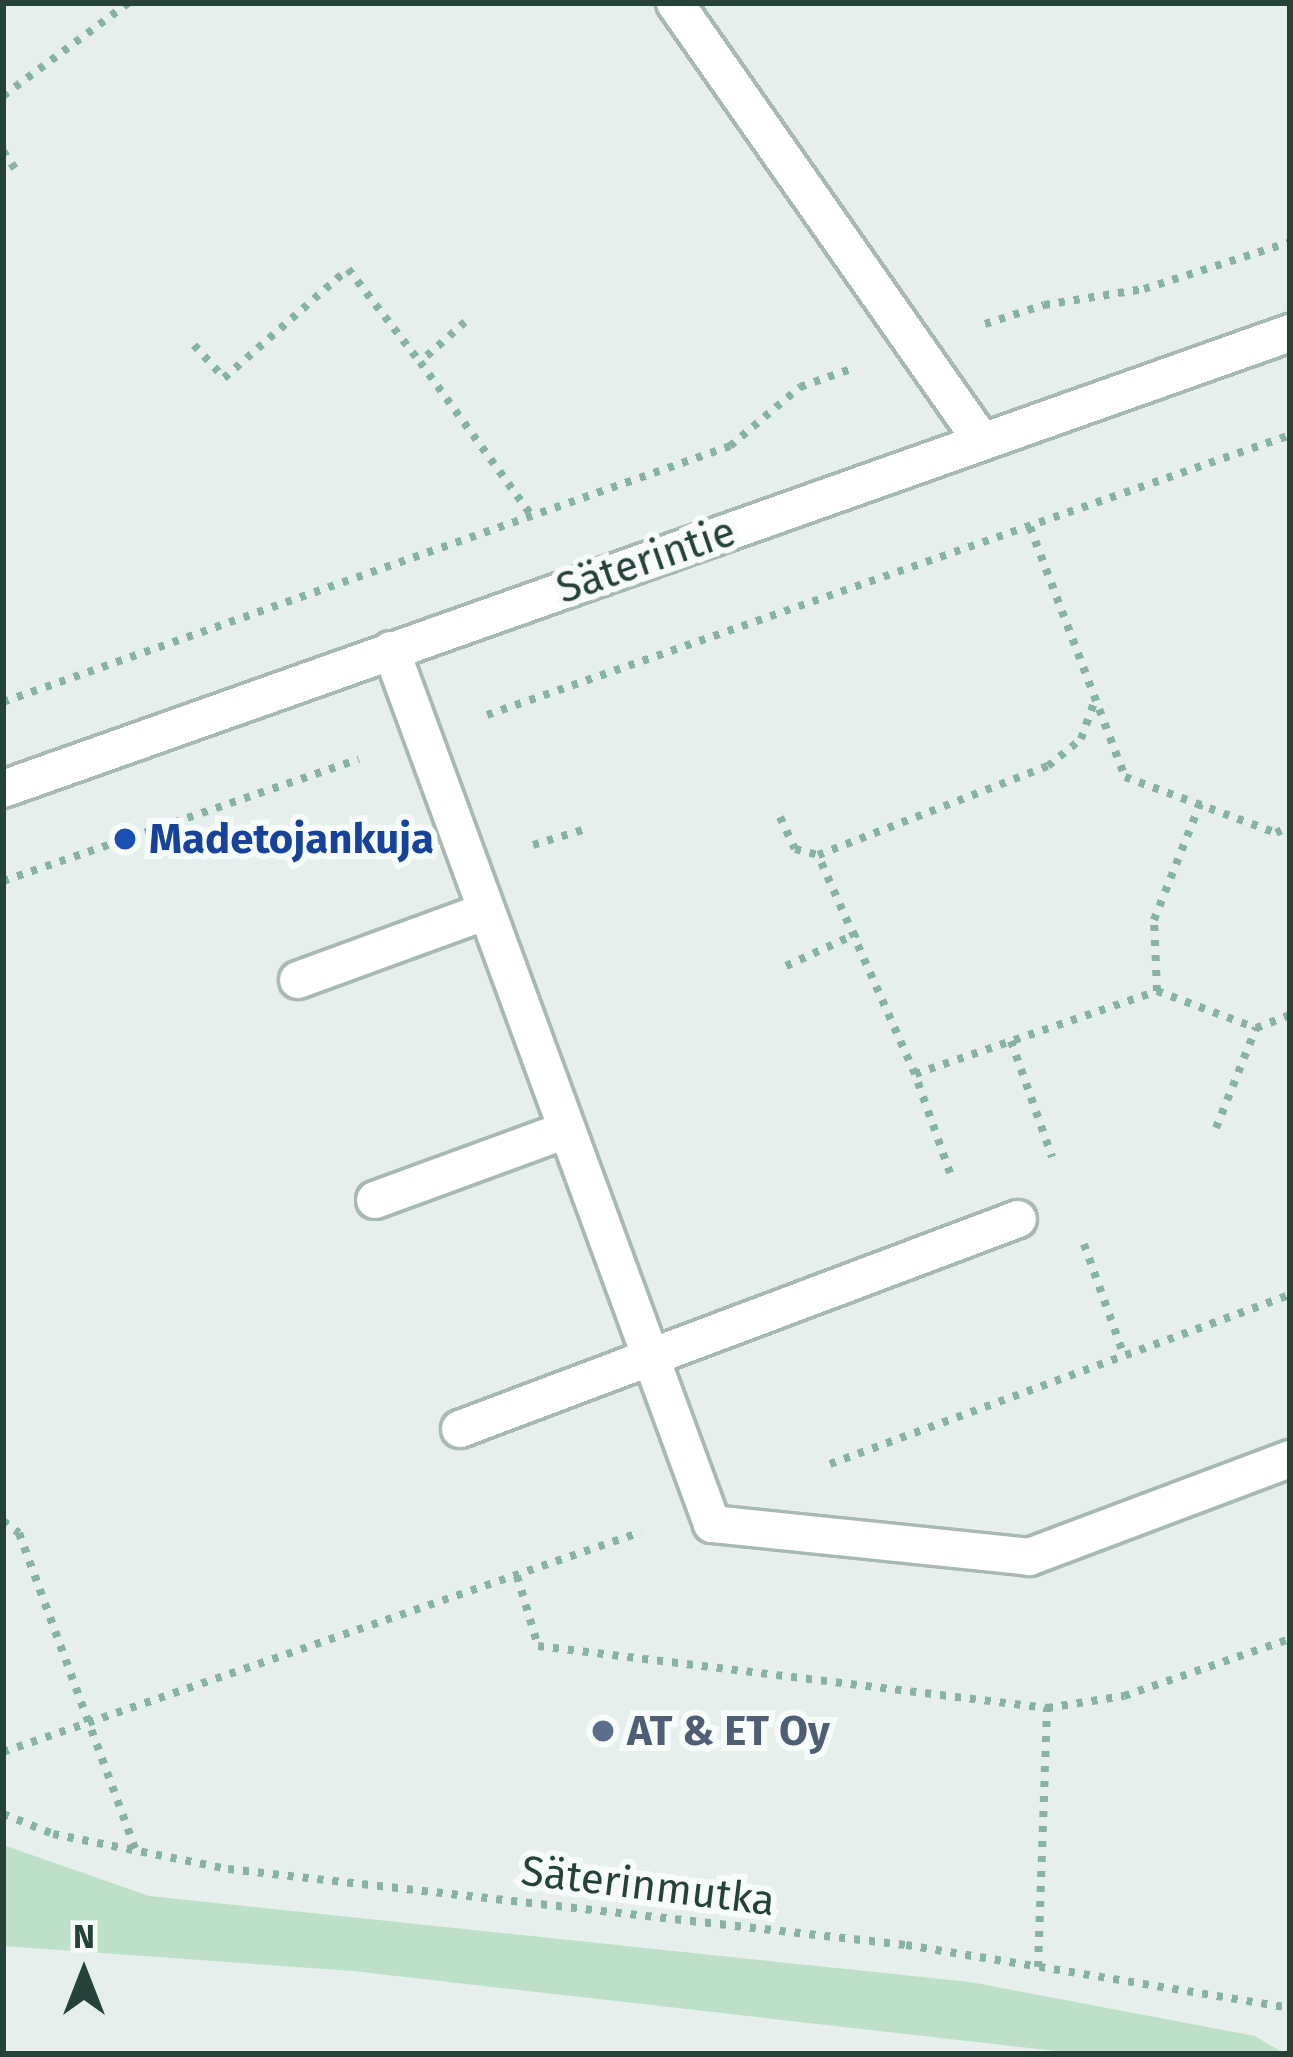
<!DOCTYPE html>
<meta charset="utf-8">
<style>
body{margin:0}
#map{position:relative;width:1293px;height:2057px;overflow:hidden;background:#e6efeb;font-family:"Fira Sans",sans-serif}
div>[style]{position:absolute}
.green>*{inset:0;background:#bfe0c8}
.path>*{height:8px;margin-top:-4px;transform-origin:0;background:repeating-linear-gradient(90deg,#86b3a5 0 6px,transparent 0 15px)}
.roads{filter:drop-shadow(3px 0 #a8b8b2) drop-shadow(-3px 0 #a8b8b2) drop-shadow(0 3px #a8b8b2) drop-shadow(0 -3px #a8b8b2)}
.service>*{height:36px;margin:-18px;padding:0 18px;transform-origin:18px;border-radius:18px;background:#fff}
.minor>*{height:36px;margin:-18px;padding:0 18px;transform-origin:18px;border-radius:18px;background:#fff}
.dots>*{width:33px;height:33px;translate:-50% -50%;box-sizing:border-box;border:6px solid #f7fbf9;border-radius:50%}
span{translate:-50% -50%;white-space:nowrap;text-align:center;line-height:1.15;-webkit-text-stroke:12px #f7fbf9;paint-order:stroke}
.street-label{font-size:42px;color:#24423a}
.transit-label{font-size:42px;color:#164399;font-weight:700}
.left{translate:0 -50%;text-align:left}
.service-label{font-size:42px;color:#4e5e75;font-weight:700}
.frame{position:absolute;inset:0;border:6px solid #24423a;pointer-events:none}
.north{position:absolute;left:24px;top:1913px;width:120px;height:120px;-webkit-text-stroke:9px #f7fbf9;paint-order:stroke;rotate:0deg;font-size:33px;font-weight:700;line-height:48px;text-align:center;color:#24423a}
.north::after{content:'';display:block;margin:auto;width:42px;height:54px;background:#24423a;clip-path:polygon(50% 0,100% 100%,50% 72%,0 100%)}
</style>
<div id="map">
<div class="green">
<div style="clip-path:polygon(3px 1845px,149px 1896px,970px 1982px,1255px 2036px,1285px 2054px,1081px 2054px,353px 1971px,3px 1946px)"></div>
</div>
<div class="path">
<div style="left:3px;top:96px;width:156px;rotate:-36.6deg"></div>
<div style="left:3px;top:151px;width:23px;rotate:56deg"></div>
<div style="left:465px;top:322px;width:60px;rotate:138.4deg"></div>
<div style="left:420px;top:362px;width:190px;rotate:54deg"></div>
<div style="left:985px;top:324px;width:62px;rotate:-17.9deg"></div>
<div style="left:1044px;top:305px;width:101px;rotate:-9.1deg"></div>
<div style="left:1144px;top:289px;width:153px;rotate:-17.8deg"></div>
<div style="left:194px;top:345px;width:45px;rotate:47.7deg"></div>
<div style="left:224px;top:378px;width:165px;rotate:-41.3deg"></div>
<div style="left:348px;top:269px;width:118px;rotate:52.3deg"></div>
<div style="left:1030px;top:527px;width:267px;rotate:69.2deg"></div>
<div style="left:1125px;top:777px;width:161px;rotate:20.3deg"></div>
<div style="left:1276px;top:833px;width:16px;rotate:-27deg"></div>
<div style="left:3px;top:702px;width:771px;rotate:-19.4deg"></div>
<div style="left:730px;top:446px;width:92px;rotate:-40.1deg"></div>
<div style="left:800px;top:387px;width:54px;rotate:-19.4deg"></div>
<div style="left:487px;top:715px;width:850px;rotate:-19.22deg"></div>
<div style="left:780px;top:817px;width:35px;rotate:65deg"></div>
<div style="left:795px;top:849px;width:24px;rotate:15deg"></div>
<div style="left:533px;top:845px;width:59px;rotate:-16.9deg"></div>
<div style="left:3px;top:881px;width:376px;rotate:-18.9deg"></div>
<div style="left:786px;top:966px;width:79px;rotate:-24.6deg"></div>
<div style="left:1157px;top:991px;width:71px;rotate:-92.4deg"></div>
<div style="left:1154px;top:920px;width:125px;rotate:-68.4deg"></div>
<div style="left:1011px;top:1041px;width:123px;rotate:70.5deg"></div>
<div style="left:915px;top:1074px;width:240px;rotate:-113.9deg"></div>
<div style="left:818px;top:855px;width:247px;rotate:-21.2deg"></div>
<div style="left:1048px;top:766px;width:43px;rotate:-39.3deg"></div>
<div style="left:1081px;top:739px;width:41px;rotate:-70.3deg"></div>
<div style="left:1216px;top:1128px;width:108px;rotate:-68.2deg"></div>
<div style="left:950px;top:1173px;width:105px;rotate:-109.5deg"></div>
<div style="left:915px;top:1074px;width:256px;rotate:-18.9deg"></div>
<div style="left:1157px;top:991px;width:106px;rotate:20.5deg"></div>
<div style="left:1256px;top:1028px;width:36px;rotate:-21deg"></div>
<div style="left:1084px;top:1244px;width:119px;rotate:70.3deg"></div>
<div style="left:830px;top:1464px;width:490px;rotate:-20.2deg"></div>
<div style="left:3px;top:1521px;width:20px;rotate:37deg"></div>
<div style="left:19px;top:1533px;width:342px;rotate:69.8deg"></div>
<div style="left:517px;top:1576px;width:73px;rotate:73.3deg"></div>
<div style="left:538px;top:1646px;width:513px;rotate:6.94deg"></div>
<div style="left:1047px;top:1708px;width:78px;rotate:-8.9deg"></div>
<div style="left:1124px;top:1696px;width:176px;rotate:-19deg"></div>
<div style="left:3px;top:1752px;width:675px;rotate:-19.03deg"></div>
<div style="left:3px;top:1814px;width:54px;rotate:21.8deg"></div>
<div style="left:53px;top:1834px;width:178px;rotate:11.3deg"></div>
<div style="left:228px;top:1869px;width:682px;rotate:6.4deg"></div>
<div style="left:906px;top:1945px;width:389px;rotate:9.3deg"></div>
<div style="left:1038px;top:1967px;width:259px;rotate:-88deg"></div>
</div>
<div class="roads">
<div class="service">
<div style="left:391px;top:650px;width:931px;rotate:69.83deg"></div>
<div style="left:712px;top:1524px;width:319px;rotate:5.9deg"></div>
<div style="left:1029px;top:1557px;width:279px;rotate:-20.6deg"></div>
<div style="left:298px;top:980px;width:198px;rotate:-20.1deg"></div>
<div style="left:375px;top:1200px;width:201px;rotate:-20.1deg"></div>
<div style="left:460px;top:1429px;width:596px;rotate:-20.62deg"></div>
</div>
<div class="minor">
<div style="left:675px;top:3px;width:533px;rotate:55deg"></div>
<div style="left:3px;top:789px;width:1365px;rotate:-19.51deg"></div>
</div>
</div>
<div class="dots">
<div style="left:125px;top:839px;background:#1a4fb4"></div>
<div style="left:603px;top:1731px;background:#5c6f8a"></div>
</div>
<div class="street-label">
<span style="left:646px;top:560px;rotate:-19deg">Säterintie</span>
<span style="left:648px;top:1886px;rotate:7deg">Säterinmutka</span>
</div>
<div class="transit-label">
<span class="left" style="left:149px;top:839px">Madetojankuja</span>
</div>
<div class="service-label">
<span class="left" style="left:627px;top:1731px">AT &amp; ET Oy</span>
</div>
<div class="frame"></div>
<div class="north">N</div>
</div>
